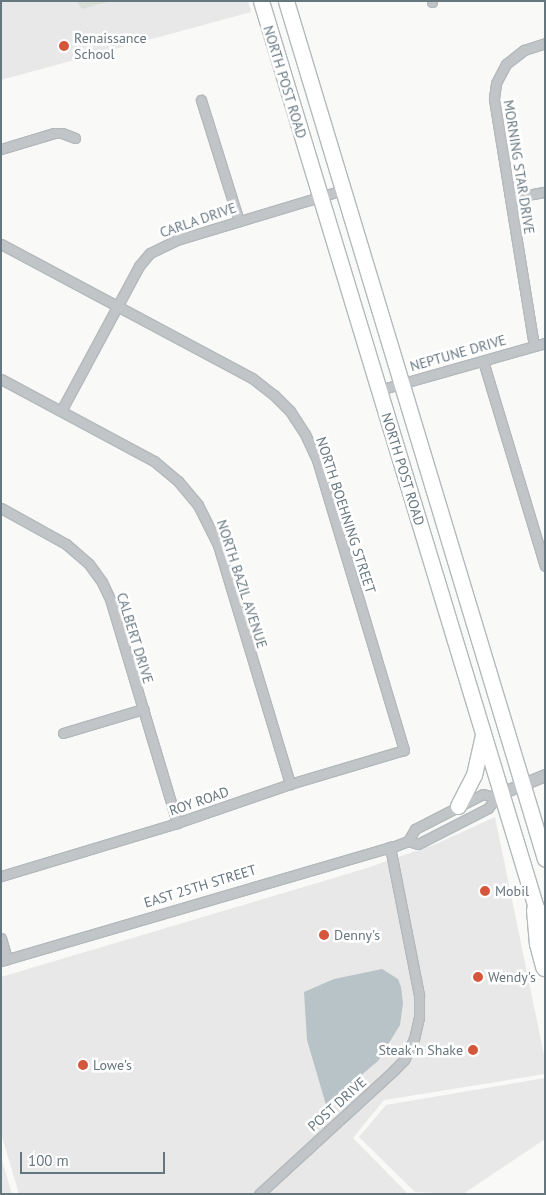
<!DOCTYPE html>
<style>
body{margin:0}
#map{position:relative;width:546px;height:1195px;overflow:hidden;background:#f9f9f7;font-family:"PT Sans",sans-serif}
div>[style]{position:absolute}
.built>*{inset:0;background:#e7e8e7}
.green>*{inset:0;background:#d9ded6}
.water>*{inset:0;background:#b8c3c7}
.roads{filter:drop-shadow(1px 0 #b4b9bc) drop-shadow(-1px 0 #b4b9bc) drop-shadow(0 1px #b4b9bc) drop-shadow(0 -1px #b4b9bc)}
.minor>*{height:9px;margin:-4.5px;padding:0 4.5px;transform-origin:4.5px;border-radius:4.5px;background:#c1c5c8}
.tertiary>*{height:11px;margin:-5.5px;padding:0 5.5px;transform-origin:5.5px;border-radius:5.5px;background:#c1c5c8}
.primary>*{height:15px;margin:-7.5px;padding:0 7.5px;transform-origin:7.5px;border-radius:7.5px;background:#fff}
.motorway>*{height:18px;margin:-9px;padding:0 9px;transform-origin:9px;border-radius:9px;background:#fff}
.dots>*{width:14px;height:14px;translate:-50% -50%;box-sizing:border-box;border:2px solid #fff;border-radius:50%}
span{translate:-50% -50%;white-space:nowrap;text-align:center;line-height:1.15;-webkit-text-stroke:5px #fff;paint-order:stroke}
.poi-label{font-size:14px;color:#66767f}
.left{translate:0 -50%;text-align:left}
.right{translate:-100% -50%;text-align:right}
.street-label{font-size:14px;color:#66767f}
.frame{position:absolute;inset:0;border:2px solid #66767f;pointer-events:none}
.scale{position:absolute;left:20px;top:1152px;width:145px;height:22px;box-sizing:border-box;border:2px solid #66767f;border-top:0;padding-left:6px;font-size:15px;line-height:18px;white-space:nowrap;color:#66767f;-webkit-text-stroke:4px #fff;paint-order:stroke}
</style>
<div id="map">
<div class="built">
<div style="clip-path:polygon(1px 1px,248px 1px,251px 12px,1px 80px)"></div>
<div style="clip-path:polygon(495px 817px,545px 1060px,545px 1074px,384px 1100px,353px 1138px,408px 1194px,19px 1194px,1px 1133px,1px 977px,364px 869px,436px 844px)"></div>
<div style="clip-path:polygon(545px 1078px,545px 1139px,463px 1194px,415px 1192px,359px 1137px,386px 1105px)"></div>
<div style="clip-path:polygon(1px 1157px,12px 1194px,1px 1194px)"></div>
</div>
<div class="green">
<div style="clip-path:polygon(77px 1px,111px 1px,82px 9px)"></div>
</div>
<div class="water">
<div style="clip-path:polygon(382px 969px,398px 979px,401px 987px,403px 1003px,400px 1025px,378px 1061px,326px 1105px,307px 1040px,304px 992px,334px 979px)"></div>
</div>
<div class="roads">
<div class="minor">
<div style="left:432px;top:1px;width:1px;rotate:90deg"></div>
<div style="left:201px;top:100px;width:127px;rotate:72.6deg"></div>
<div style="left:1px;top:149px;width:55px;rotate:-16.8deg"></div>
<div style="left:54px;top:133px;width:8px"></div>
<div style="left:62px;top:133px;width:14px;rotate:21deg"></div>
<div style="left:510px;top:198px;width:36px;rotate:-10deg"></div>
<div style="left:1px;top:244px;width:285px;rotate:28.1deg"></div>
<div style="left:252px;top:378px;width:28px;rotate:38deg"></div>
<div style="left:274px;top:395px;width:23px;rotate:45deg"></div>
<div style="left:290px;top:411px;width:27px;rotate:57deg"></div>
<div style="left:305px;top:434px;width:29px;rotate:65deg"></div>
<div style="left:317px;top:460px;width:303px;rotate:73.3deg"></div>
<div style="left:404px;top:750px;width:119px;rotate:163.4deg"></div>
<div style="left:290px;top:784px;width:120px;rotate:161deg"></div>
<div style="left:177px;top:823px;width:184px;rotate:163.2deg"></div>
<div style="left:534px;top:346px;width:251px;rotate:-99.2deg"></div>
<div style="left:494px;top:98px;width:15px;rotate:-82deg"></div>
<div style="left:496px;top:83px;width:21px;rotate:-62deg"></div>
<div style="left:506px;top:64px;width:23px;rotate:-38deg"></div>
<div style="left:524px;top:50px;width:22px;rotate:-18deg"></div>
<div style="left:483px;top:361px;width:214px;rotate:73.2deg"></div>
<div style="left:1px;top:379px;width:174px;rotate:28.2deg"></div>
<div style="left:154px;top:461px;width:31px;rotate:40deg"></div>
<div style="left:178px;top:481px;width:31px;rotate:50deg"></div>
<div style="left:198px;top:505px;width:45px;rotate:63.4deg"></div>
<div style="left:218px;top:545px;width:250px;rotate:73.2deg"></div>
<div style="left:379px;top:390px;width:173px;rotate:-15.8deg"></div>
<div style="left:61px;top:411px;width:165px;rotate:-61.7deg"></div>
<div style="left:139px;top:266px;width:17px;rotate:-50deg"></div>
<div style="left:150px;top:253px;width:30px;rotate:-26deg"></div>
<div style="left:177px;top:240px;width:173px;rotate:-16.8deg"></div>
<div style="left:1px;top:508px;width:74px;rotate:29deg"></div>
<div style="left:66px;top:544px;width:30px;rotate:41deg"></div>
<div style="left:89px;top:564px;width:22px;rotate:54deg"></div>
<div style="left:102px;top:582px;width:19px;rotate:65deg"></div>
<div style="left:110px;top:599px;width:234px;rotate:73.3deg"></div>
<div style="left:63px;top:733px;width:84px;rotate:-16.7deg"></div>
<div style="left:408px;top:841px;width:10px;rotate:17deg"></div>
<div style="left:418px;top:844px;width:79px;rotate:-27.2deg"></div>
<div style="left:488px;top:808px;width:18px;rotate:-52deg"></div>
<div style="left:1px;top:938px;width:22px;rotate:74deg"></div>
<div style="left:1px;top:961px;width:410px;rotate:-16.3deg"></div>
<div style="left:395px;top:846px;width:14px;rotate:-21deg"></div>
<div style="left:408px;top:841px;width:14px;rotate:-60deg"></div>
<div style="left:415px;top:829px;width:76px;rotate:-27.2deg"></div>
<div style="left:483px;top:794px;width:11px;rotate:15deg"></div>
<div style="left:259px;top:1194px;width:182px;rotate:-42.5deg"></div>
<div style="left:393px;top:1071px;width:16px;rotate:-45deg"></div>
<div style="left:404px;top:1060px;width:23px;rotate:-65deg"></div>
<div style="left:414px;top:1039px;width:22px;rotate:-77deg"></div>
<div style="left:419px;top:1018px;width:23px;rotate:-90deg"></div>
<div style="left:419px;top:995px;width:151px;rotate:-101.1deg"></div>
</div>
<div class="tertiary">
<div style="left:501px;top:793px;width:48px;rotate:-22.2deg"></div>
</div>
<div class="primary">
<div style="left:261px;top:1px;width:961px;rotate:73.13deg"></div>
<div style="left:286px;top:1px;width:896px;rotate:73.2deg"></div>
<div style="left:458px;top:806px;width:35px;rotate:-63deg"></div>
<div style="left:474px;top:775px;width:41px;rotate:-77.3deg"></div>
</div>
<div class="motorway">
<div style="left:536px;top:910px;width:34px;rotate:85deg"></div>
<div style="left:539px;top:944px;width:24px;rotate:75deg"></div>
</div>
</div>
<div class="dots">
<div style="left:64px;top:46px;background:#d5573b"></div>
<div style="left:485px;top:891px;background:#d5573b"></div>
<div style="left:324px;top:935px;background:#d5573b"></div>
<div style="left:478px;top:977px;background:#d5573b"></div>
<div style="left:473px;top:1050px;background:#d5573b"></div>
<div style="left:83px;top:1065px;background:#d5573b"></div>
</div>
<div class="poi-label">
<span class="left" style="left:74px;top:46px">Renaissance<br>School</span>
<span class="left" style="left:495px;top:891px">Mobil</span>
<span class="left" style="left:334px;top:935px">Denny's</span>
<span class="left" style="left:488px;top:977px">Wendy's</span>
<span class="right" style="left:463px;top:1050px">Steak 'n Shake</span>
<span class="left" style="left:93px;top:1065px">Lowe's</span>
</div>
<div class="street-label">
<span style="left:285px;top:82px;rotate:73deg">NORTH POST ROAD</span>
<span style="left:519px;top:167px;rotate:81deg">MORNING STAR DRIVE</span>
<span style="left:198px;top:220px;rotate:-19deg">CARLA DRIVE</span>
<span style="left:458px;top:353px;rotate:-16deg">NEPTUNE DRIVE</span>
<span style="left:403px;top:469px;rotate:73deg">NORTH POST ROAD</span>
<span style="left:346px;top:515px;rotate:72deg">NORTH BOEHNING STREET</span>
<span style="left:242px;top:584px;rotate:72deg">NORTH BAZIL AVENUE</span>
<span style="left:135px;top:638px;rotate:73deg">CALBERT DRIVE</span>
<span style="left:199px;top:801px;rotate:-19deg">ROY ROAD</span>
<span style="left:200px;top:886px;rotate:-17deg">EAST 25TH STREET</span>
<span style="left:337px;top:1104px;rotate:-42deg">POST DRIVE</span>
</div>
<div class="frame"></div>
<div class="scale">100 m</div>
</div>
